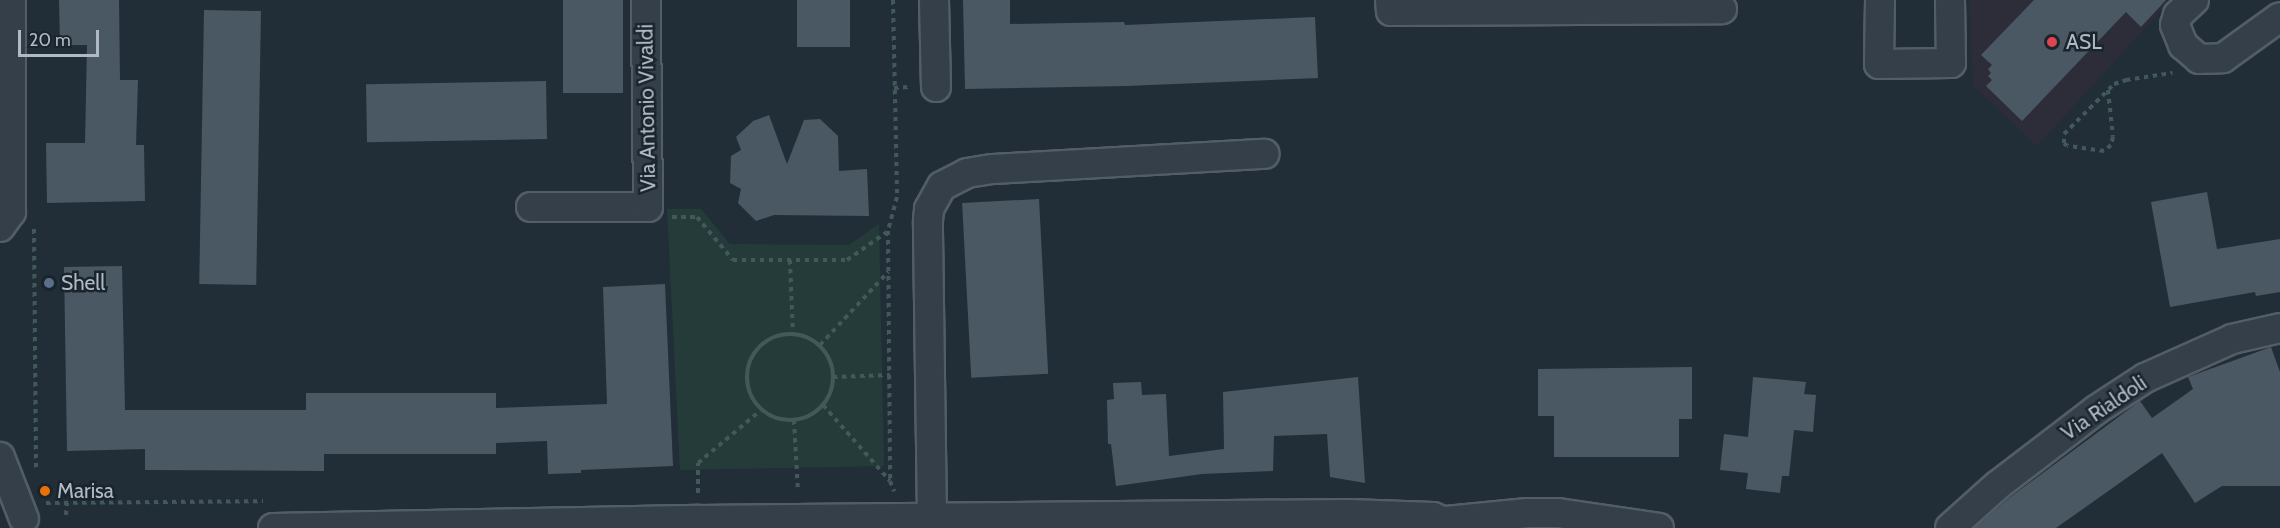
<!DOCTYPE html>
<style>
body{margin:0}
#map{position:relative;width:2280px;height:528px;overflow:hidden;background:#212e38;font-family:Cabin,sans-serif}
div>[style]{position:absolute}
.medical>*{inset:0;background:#2d2d3a}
.green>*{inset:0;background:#243b3a}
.building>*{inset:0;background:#4a5864;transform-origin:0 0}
.path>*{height:4px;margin-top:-2px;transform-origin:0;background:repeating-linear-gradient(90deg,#435858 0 4.5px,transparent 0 9px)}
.path>.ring{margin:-2px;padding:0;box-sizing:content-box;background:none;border:4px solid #435858;border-radius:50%}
.roads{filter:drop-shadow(2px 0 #535d66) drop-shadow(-2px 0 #535d66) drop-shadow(0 2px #535d66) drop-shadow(0 -2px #535d66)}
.minor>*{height:28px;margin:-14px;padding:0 14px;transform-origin:14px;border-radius:14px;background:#353f49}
.dots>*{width:16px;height:16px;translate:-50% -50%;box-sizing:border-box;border:3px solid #1a242d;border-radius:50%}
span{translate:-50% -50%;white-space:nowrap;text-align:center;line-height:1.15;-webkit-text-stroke:5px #1a242d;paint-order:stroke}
.poi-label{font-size:21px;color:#b0bac5}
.left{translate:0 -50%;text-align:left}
.street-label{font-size:21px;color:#b0bac5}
.scale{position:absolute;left:18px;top:30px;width:81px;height:27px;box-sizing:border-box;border:3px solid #b0bac5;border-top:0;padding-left:8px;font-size:18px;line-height:21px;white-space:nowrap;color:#b0bac5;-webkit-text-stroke:4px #1a242d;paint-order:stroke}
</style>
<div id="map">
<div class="medical">
<div style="clip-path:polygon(1969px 0,2171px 0,2037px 146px,1973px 85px)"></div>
</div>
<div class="green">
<div style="clip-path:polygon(667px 209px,701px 209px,730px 244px,849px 245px,879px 224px,884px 466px,680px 470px)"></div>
</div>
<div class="building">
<div style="clip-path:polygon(59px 0,119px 0,120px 80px,138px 80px,136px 145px,144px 145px,145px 201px,47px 203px,46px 143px,85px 143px,87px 45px,60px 45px)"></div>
<div style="left:563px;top:0;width:60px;height:93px"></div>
<div style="left:797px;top:0;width:53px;height:47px"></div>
<div style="clip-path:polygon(963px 0,1010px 0,1010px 24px,1124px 22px,1125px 25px,1315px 17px,1318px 78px,1126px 86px,965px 89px)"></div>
<div style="clip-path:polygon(2034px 0,2166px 0,2141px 27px,2126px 12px,2022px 121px,1986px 86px,1992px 80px,1988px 76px,1991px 73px,1988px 69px,1992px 65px,1981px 55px)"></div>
<div style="left:204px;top:10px;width:57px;height:274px;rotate:1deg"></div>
<div style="left:546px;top:81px;width:58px;height:180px;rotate:89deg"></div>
<div style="clip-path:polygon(769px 115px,787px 164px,804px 120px,820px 119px,838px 136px,839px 171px,867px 169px,869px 216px,774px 215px,756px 221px,738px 203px,741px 189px,730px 183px,731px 156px,741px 150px,736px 137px,753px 121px)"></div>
<div style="clip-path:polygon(2207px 192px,2217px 249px,2280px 239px,2280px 292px,2256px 296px,2255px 292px,2170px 307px,2151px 202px)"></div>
<div style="left:1039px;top:199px;width:175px;height:77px;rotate:87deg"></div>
<div style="clip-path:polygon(122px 266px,125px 410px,306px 410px,306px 393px,496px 393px,496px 408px,607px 404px,603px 287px,665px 284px,673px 466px,581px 470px,581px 473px,548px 474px,547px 441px,496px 443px,496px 454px,324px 454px,324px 471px,145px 470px,145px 449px,67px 451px,64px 267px)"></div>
<div style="clip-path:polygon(2271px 347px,2280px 372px,2280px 486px,2222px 486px,2195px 503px,2162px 453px,2056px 528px,1975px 528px,2009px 498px,2140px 401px,2152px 418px,2193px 389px,2188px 377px)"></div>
<div style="clip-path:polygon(1692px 367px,1692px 419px,1679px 419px,1679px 457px,1554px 457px,1554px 416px,1538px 416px,1538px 369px)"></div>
<div style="clip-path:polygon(1358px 377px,1365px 483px,1330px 477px,1327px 434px,1274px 436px,1273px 471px,1202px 474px,1116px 486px,1111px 444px,1108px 444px,1107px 400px,1114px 399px,1113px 383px,1141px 382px,1142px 395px,1166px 394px,1169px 456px,1224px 449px,1223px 392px)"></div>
<div style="clip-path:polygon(1753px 377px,1806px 382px,1804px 394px,1816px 395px,1813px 432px,1794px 430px,1789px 476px,1782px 476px,1780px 493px,1746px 489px,1748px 473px,1720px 470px,1724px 434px,1748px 437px)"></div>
</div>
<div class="path">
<div style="left:893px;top:0;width:197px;rotate:88.8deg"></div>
<div style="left:897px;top:197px;width:35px;rotate:105deg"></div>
<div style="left:888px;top:231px;width:250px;rotate:89.5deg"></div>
<div style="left:890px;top:481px;width:11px;rotate:68deg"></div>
<div style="left:894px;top:88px;width:14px;rotate:-4deg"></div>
<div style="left:2108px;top:90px;width:47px;rotate:83.9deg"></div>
<div style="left:2113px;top:137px;width:8px;rotate:104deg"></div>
<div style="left:2111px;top:145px;width:9px;rotate:139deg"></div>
<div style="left:2104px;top:151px;width:37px;rotate:-172deg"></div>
<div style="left:2067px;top:146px;width:4px;rotate:-135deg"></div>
<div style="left:2064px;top:143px;width:9px;rotate:-90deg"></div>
<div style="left:2064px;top:134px;width:71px;rotate:-45deg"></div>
<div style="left:2114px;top:84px;width:13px;rotate:-18deg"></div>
<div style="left:2126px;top:80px;width:47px;rotate:-8.7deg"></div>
<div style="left:672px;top:217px;width:25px"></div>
<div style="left:697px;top:217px;width:56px;rotate:50.1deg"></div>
<div style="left:733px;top:260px;width:114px"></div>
<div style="left:847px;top:260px;width:49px;rotate:-35deg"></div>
<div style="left:34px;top:229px;width:239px;rotate:89.5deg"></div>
<div style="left:790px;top:260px;width:74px;rotate:87.7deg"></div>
<div class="ring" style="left:747px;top:334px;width:82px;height:82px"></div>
<div style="left:820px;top:345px;width:100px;rotate:-47deg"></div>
<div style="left:833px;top:377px;width:57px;rotate:-2deg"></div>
<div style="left:823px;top:405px;width:101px;rotate:48.6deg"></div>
<div style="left:794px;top:420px;width:72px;rotate:86.8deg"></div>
<div style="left:698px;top:493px;width:30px;rotate:-90deg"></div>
<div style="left:698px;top:463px;width:82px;rotate:-40.1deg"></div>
<div style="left:46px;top:503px;width:217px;rotate:-0.5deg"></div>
<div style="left:66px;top:515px;width:11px;rotate:-85deg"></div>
</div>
<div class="roads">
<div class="minor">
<div style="left:934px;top:0;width:87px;rotate:88.7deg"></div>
<div style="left:1390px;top:0;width:11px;rotate:85deg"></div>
<div style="left:1391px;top:11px;width:331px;rotate:-0.3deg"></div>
<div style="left:1880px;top:0;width:64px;rotate:90.9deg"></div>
<div style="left:1879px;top:64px;width:72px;rotate:-0.8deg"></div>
<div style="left:1951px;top:63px;width:63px;rotate:-90.9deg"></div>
<div style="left:2194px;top:0;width:22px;rotate:137deg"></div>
<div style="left:2178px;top:15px;width:10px;rotate:107deg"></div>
<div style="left:2175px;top:25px;width:22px;rotate:68deg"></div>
<div style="left:2183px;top:45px;width:21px;rotate:41deg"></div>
<div style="left:2199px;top:59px;width:24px;rotate:-2deg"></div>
<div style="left:2223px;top:58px;width:70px;rotate:-35.7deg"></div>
<div style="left:531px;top:207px;width:117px"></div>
<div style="left:648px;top:207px;width:207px;rotate:-90.6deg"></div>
<div style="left:0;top:227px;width:19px;rotate:-54deg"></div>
<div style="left:11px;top:212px;width:212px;rotate:-90deg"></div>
<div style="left:0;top:457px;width:66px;rotate:68.8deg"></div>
<div style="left:932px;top:518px;width:297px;rotate:-90.8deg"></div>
<div style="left:928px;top:221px;width:12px;rotate:-85deg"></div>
<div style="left:929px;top:209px;width:26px;rotate:-61deg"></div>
<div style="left:942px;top:186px;width:28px;rotate:-27deg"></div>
<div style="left:967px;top:173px;width:26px;rotate:-9deg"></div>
<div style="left:993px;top:169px;width:272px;rotate:-3.2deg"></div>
<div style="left:1446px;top:521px;width:82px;rotate:-5.6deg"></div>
<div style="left:1528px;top:513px;width:30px"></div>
<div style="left:1558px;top:513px;width:102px;rotate:8.4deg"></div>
<div style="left:273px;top:528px;width:426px;rotate:-1.1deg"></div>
<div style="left:699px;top:520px;width:650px;rotate:-0.53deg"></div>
<div style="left:1349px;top:514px;width:84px;rotate:2deg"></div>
<div style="left:1433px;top:517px;width:26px;rotate:25deg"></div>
<div style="left:1950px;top:528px;width:64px;rotate:-41.9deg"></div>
<div style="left:1998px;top:485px;width:123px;rotate:-37.4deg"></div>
<div style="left:2096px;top:410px;width:59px;rotate:-33.1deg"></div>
<div style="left:2145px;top:378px;width:95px;rotate:-24.1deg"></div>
<div style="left:2232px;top:339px;width:49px;rotate:-12.9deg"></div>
</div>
</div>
<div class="dots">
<div style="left:2052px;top:42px;background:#e0444e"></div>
<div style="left:49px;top:283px;background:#5c6f8a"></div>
<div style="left:45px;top:491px;background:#e8710a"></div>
</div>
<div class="poi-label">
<span class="left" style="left:2066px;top:42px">ASL</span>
<span class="left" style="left:61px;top:283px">Shell</span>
<span class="left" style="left:57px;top:491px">Marisa</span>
</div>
<div class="street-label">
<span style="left:647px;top:108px;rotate:-91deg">Via Antonio Vivaldi</span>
<span style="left:2104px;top:408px;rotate:-34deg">Via Rialdoli</span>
</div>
<div class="scale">20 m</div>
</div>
